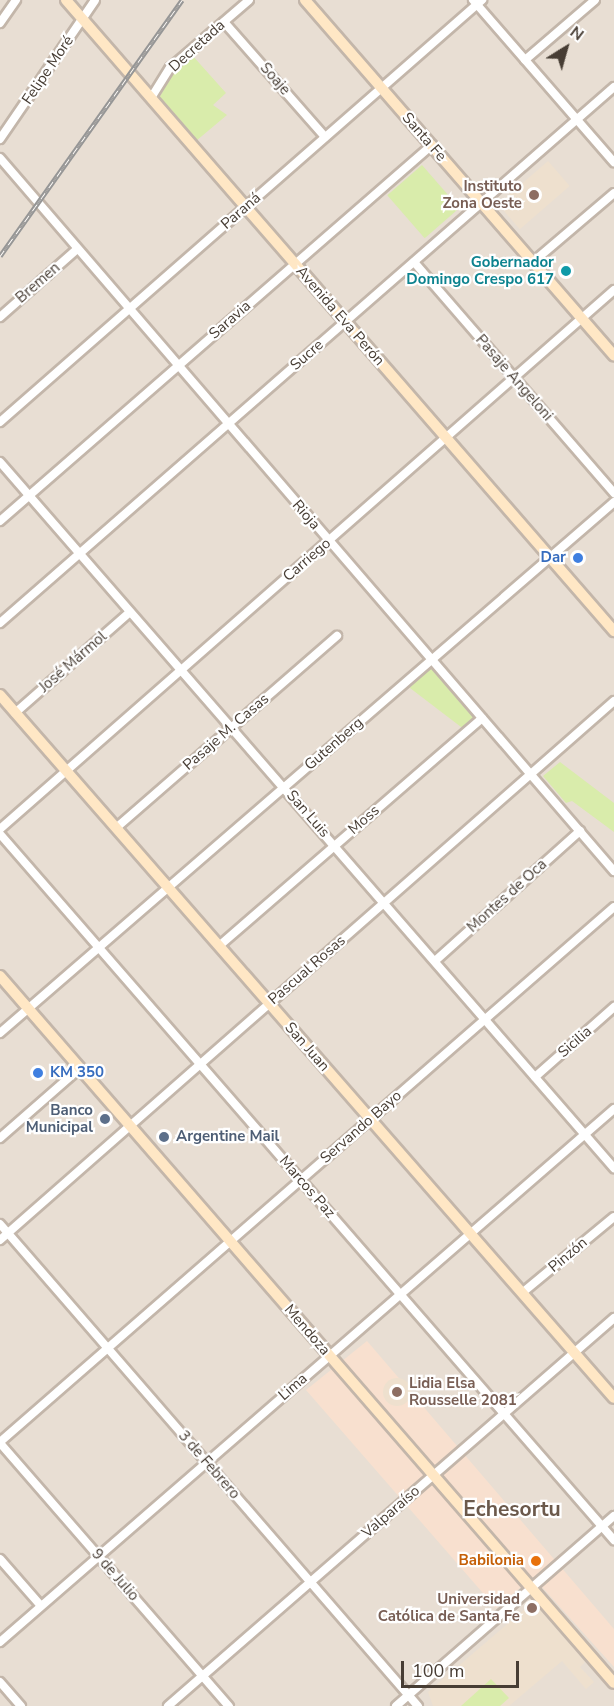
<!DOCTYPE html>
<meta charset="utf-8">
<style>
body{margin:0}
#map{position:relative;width:614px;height:1706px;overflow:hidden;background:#f4ede5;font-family:"Nunito Sans",sans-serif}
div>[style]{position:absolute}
.residential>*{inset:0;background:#e8ded3;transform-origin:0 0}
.commercial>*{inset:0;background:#f8e0cf}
.education>*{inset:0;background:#eee0ce;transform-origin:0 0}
.round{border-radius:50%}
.green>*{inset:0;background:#d9ecab;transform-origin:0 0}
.roads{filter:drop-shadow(2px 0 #c3b6aa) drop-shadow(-2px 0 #c3b6aa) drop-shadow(0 2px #c3b6aa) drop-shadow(0 -2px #c3b6aa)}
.street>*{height:8px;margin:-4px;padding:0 4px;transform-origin:4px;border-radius:4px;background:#fff}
.secondary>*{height:10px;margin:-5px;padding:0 5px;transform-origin:5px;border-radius:5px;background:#ffe7c5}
.rail>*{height:4.5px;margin-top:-2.25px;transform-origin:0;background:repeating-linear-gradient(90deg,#fff 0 7px,#969696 0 14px);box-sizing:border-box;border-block:2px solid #969696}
.dots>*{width:16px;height:16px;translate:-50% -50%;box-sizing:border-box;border:3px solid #fff;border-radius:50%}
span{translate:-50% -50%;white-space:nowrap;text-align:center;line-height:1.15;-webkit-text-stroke:4.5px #fff;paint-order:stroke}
.street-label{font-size:15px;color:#473d34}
.education-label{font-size:15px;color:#785e54;font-weight:700}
.right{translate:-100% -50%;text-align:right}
.left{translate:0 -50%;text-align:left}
.culture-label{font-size:15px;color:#0d838f;font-weight:700}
.shop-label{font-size:15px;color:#366cbe;font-weight:700}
.service-label{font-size:15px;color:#4e5e75;font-weight:700}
.food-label{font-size:15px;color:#c56008;font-weight:700}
.district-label{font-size:21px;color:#6b594b;font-weight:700}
.north{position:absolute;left:536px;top:18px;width:60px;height:60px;-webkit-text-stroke:4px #fff;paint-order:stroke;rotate:37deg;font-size:16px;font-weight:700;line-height:24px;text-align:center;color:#473d34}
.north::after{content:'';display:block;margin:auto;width:21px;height:27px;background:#473d34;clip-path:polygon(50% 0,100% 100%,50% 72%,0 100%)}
.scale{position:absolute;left:401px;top:1661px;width:118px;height:27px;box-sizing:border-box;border:3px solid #473d34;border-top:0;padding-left:8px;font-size:18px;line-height:21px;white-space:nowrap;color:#473d34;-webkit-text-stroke:4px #fff;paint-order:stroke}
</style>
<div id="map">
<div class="residential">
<div style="left:0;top:0;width:614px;height:1706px"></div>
</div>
<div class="commercial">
<div style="clip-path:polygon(367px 1341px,614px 1629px,614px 1667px,533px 1577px,496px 1608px,306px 1390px)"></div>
</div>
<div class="education">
<div style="left:548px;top:161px;width:33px;height:66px;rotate:49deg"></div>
<div class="round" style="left:383px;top:1378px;width:28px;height:28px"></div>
<div style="clip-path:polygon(533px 1602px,585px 1662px,580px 1667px,594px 1682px,586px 1689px,562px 1661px,509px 1706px,433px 1706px,428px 1692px)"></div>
</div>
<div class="green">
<div style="clip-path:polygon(192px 55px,226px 93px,213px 105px,227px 115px,196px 141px,159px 98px,171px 76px)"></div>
<div style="left:422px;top:165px;width:57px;height:46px;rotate:49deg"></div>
<div style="clip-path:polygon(430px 665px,477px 719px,465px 730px,406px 685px)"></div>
<div style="clip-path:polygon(560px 762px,614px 803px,614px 832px,572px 801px,566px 803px,543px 776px)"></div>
<div style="clip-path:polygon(491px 1679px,509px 1698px,500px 1706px,461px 1706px)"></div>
</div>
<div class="roads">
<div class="street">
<div style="left:473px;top:0;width:215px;rotate:49deg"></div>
<div style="left:224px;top:22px;width:153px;rotate:48.7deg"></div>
<div style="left:0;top:23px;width:28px;rotate:-55deg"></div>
<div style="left:525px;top:60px;width:92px;rotate:-40.6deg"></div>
<div style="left:151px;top:98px;width:36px;rotate:-58deg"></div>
<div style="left:170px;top:68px;width:104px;rotate:-40.7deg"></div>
<div style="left:0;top:139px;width:168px;rotate:-55.6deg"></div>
<div style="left:0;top:158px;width:941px;rotate:49.27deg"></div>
<div style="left:414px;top:262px;width:306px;rotate:49.1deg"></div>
<div style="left:533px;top:262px;width:106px;rotate:-40.4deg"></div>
<div style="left:0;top:317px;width:101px;rotate:-41.4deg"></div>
<div style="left:0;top:422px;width:641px;rotate:-41.2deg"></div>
<div style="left:0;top:462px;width:936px;rotate:48.99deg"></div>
<div style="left:0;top:521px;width:573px;rotate:-41.04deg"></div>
<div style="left:0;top:623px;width:815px;rotate:-41.12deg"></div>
<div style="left:15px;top:713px;width:153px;rotate:-41.3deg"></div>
<div style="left:116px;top:828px;width:293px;rotate:-41deg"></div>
<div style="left:0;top:829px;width:817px;rotate:-41.28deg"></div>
<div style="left:0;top:834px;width:936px;rotate:48.99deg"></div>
<div style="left:219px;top:946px;width:348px;rotate:-40.9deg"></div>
<div style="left:435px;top:961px;width:195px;rotate:-41.9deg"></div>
<div style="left:0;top:1033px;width:812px;rotate:-40.85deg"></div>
<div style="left:535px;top:1077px;width:106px;rotate:-41.5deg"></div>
<div style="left:0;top:1138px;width:106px;rotate:-41.2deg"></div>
<div style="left:0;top:1224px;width:638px;rotate:49.07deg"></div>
<div style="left:0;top:1240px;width:817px;rotate:-41.28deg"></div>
<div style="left:522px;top:1293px;width:119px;rotate:-39.6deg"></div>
<div style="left:0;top:1442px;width:814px;rotate:-41.07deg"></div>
<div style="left:0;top:1443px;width:349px;rotate:49deg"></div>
<div style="left:0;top:1559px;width:62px;rotate:48.9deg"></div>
<div style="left:0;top:1642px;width:813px;rotate:-40.96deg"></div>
<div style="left:0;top:1682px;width:32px;rotate:49deg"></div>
<div style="left:168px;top:1706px;width:591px;rotate:-41.02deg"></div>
<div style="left:396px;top:1706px;width:289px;rotate:-41.1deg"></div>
</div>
<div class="secondary">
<div style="left:66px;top:0;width:836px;rotate:49.03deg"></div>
<div style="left:305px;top:0;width:471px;rotate:49deg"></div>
<div style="left:0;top:695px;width:933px;rotate:48.87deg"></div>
<div style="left:0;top:976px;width:936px;rotate:49.03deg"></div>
</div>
</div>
<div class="rail">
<div style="left:0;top:256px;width:314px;rotate:-54.6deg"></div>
</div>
<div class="dots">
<div style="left:534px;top:195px;background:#8d6e63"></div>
<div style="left:566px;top:271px;background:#0f9aa8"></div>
<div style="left:578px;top:558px;background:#3f7fe0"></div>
<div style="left:38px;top:1073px;background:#3f7fe0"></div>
<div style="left:105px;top:1119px;background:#5c6f8a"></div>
<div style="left:164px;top:1137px;background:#5c6f8a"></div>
<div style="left:397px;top:1392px;background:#8d6e63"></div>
<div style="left:536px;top:1561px;background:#e8710a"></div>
<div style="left:532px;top:1608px;background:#8d6e63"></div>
</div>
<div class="street-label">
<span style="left:197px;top:46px;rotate:-42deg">Decretada</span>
<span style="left:48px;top:70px;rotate:-56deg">Felipe Moré</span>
<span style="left:275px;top:79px;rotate:49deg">Soaje</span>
<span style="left:424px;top:137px;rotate:49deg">Santa Fe</span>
<span style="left:241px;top:211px;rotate:-41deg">Paraná</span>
<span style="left:38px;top:283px;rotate:-41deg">Bremen</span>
<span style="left:340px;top:316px;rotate:49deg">Avenida Eva Perón</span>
<span style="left:230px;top:320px;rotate:-41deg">Saravia</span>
<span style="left:307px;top:355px;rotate:-41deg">Sucre</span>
<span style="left:514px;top:378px;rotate:49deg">Pasaje Angeloni</span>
<span style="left:306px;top:515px;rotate:49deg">Rioja</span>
<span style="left:307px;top:560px;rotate:-41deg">Carriego</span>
<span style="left:73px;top:662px;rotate:-41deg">José Mármol</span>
<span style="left:226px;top:732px;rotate:-41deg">Pasaje M. Casas</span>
<span style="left:334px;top:744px;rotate:-41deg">Gutenberg</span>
<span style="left:308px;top:814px;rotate:49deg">San Luis</span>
<span style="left:364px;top:820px;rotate:-41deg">Moss</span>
<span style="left:507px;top:896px;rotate:-42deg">Montes de Oca</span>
<span style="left:307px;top:970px;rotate:-41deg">Pascual Rosas</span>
<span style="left:575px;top:1042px;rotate:-41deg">Sicilia</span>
<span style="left:307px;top:1047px;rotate:49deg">San Juan</span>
<span style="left:361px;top:1127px;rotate:-41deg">Servando Bayo</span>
<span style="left:307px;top:1187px;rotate:49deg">Marcos Paz</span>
<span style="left:568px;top:1255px;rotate:-40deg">Pinzón</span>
<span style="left:307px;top:1330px;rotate:49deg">Mendoza</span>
<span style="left:293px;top:1387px;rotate:-41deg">Lima</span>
<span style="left:209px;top:1465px;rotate:49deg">3 de Febrero</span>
<span style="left:391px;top:1512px;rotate:-41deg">Valparaíso</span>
<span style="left:115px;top:1575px;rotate:49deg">9 de Julio</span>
</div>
<div class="education-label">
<span class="right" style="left:522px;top:195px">Instituto<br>Zona Oeste</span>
<span class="left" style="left:409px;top:1392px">Lidia Elsa<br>Rousselle 2081</span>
<span class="right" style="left:520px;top:1608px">Universidad<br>Católica de Santa Fe</span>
</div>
<div class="culture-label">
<span class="right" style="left:554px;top:271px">Gobernador<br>Domingo Crespo 617</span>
</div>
<div class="shop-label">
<span class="right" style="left:566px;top:558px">Dar</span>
<span class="left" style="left:50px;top:1073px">KM 350</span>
</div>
<div class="service-label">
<span class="right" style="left:93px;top:1119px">Banco<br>Municipal</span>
<span class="left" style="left:176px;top:1137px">Argentine Mail</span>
</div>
<div class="food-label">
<span class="right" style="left:524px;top:1561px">Babilonia</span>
</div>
<div class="district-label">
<span style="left:512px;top:1509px">Echesortu</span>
</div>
<div class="north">N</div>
<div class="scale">100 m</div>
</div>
